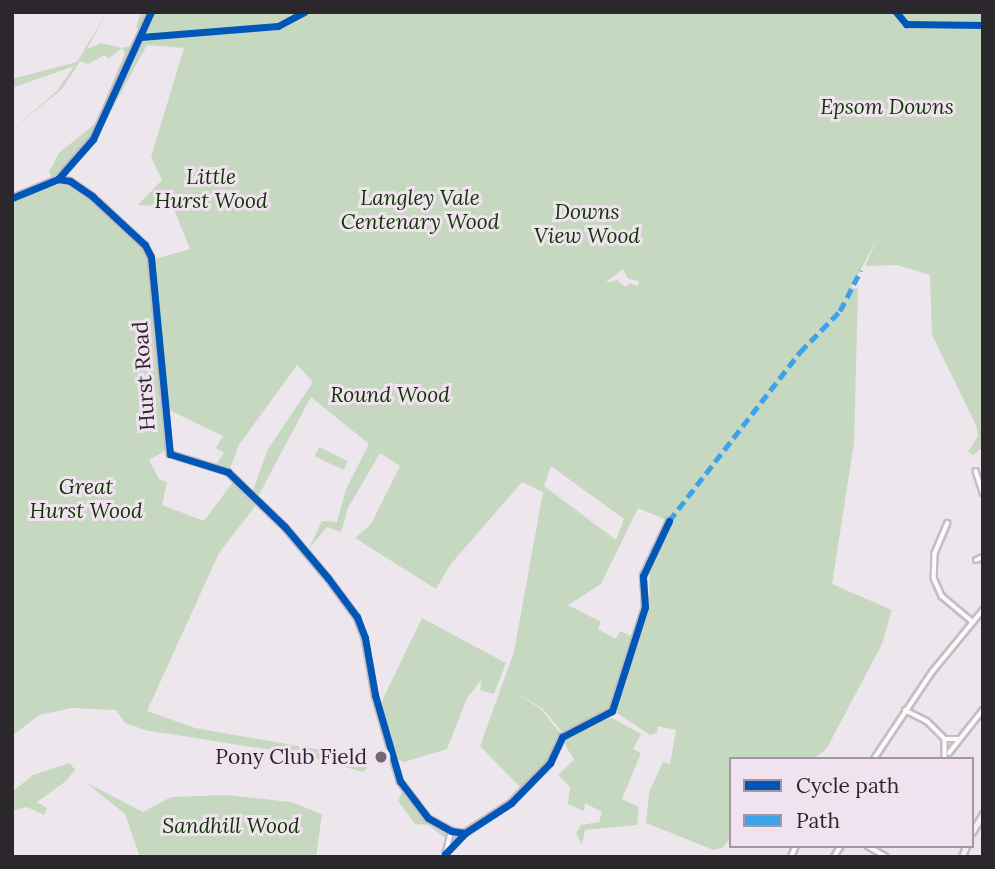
<!DOCTYPE html>
<style>
body{margin:0}
#map{position:relative;width:995px;height:869px;overflow:hidden;background:#eee6ed;font-family:Lora,serif}
div>[style]{position:absolute}
.green>*{inset:0;background:#c6d8c0;transform-origin:0 0}
.roads{filter:drop-shadow(2px 0 #c4bdc3) drop-shadow(-2px 0 #c4bdc3) drop-shadow(0 2px #c4bdc3) drop-shadow(0 -2px #c4bdc3)}
.street>*{height:3.5px;margin:-1.75px;padding:0 1.75px;transform-origin:1.75px;border-radius:1.75px;background:#fcfbfc}
.secondary>*{height:5px;margin:-2.5px;padding:0 2.5px;transform-origin:2.5px;border-radius:2.5px;background:#eff2f3}
.quiet>*{height:5px;margin-top:-2.5px;transform-origin:0;background:repeating-linear-gradient(90deg,#3ea2eb 0 10px,transparent 0 15px)}
.cycleway>*{height:7px;margin:-3.5px;padding:0 3.5px;transform-origin:3.5px;border-radius:3.5px;background:#0057b8}
.dots>*{width:19px;height:19px;translate:-50% -50%;box-sizing:border-box;border:4px solid #f1e2f0;border-radius:50%}
span{translate:-50% -50%;white-space:nowrap;text-align:center;line-height:1.15;-webkit-text-stroke:6px #f1e2f0;paint-order:stroke}
.park-label{font-size:21px;color:#0e3603;font-style:italic}
.street-label{font-size:21px;color:#2c272c}
.poi-label{font-size:21px;color:#2c272c}
.right{translate:-100% -50%;text-align:right}
.frame{position:absolute;inset:0;border:14px solid #2c272c;pointer-events:none}
.legend{position:absolute;left:729px;top:757px;width:245px;height:91px;box-sizing:border-box;background:#f1e2f0;border:2px solid #a297a2;margin:0;padding:9px 12px;list-style:none;font-size:21px;color:#2c272c}
.legend li{display:flex;align-items:center;gap:14px;height:35px}
.legend b{width:35px;border:2px solid #a297a2}
</style>
<div id="map">
<div class="green">
<div style="clip-path:polygon(107px 12px,87px 49px,101px 43px,122px 48px,134px 45px,89px 140px,53px 179px,49px 172px,59px 153px,95px 124px,125px 53px,122px 48px,108px 59px,105px 55px,88px 64px,80px 61px,62px 89px,12px 130px,57px 91px,74px 66px,12px 88px,12px 79px,77px 62px)"></div>
<div style="clip-path:polygon(evenodd,141px 12px,983px 12px,983px 447px,973px 455px,968px 452px,978px 436px,976px 425px,932px 335px,930px 275px,897px 265px,865px 266px,877px 240px,851px 287px,858px 289px,854px 443px,832px 584px,892px 610px,882px 644px,827px 748px,814px 759px,731px 759px,731px 837px,723px 847px,714px 850px,646px 823px,649px 792px,663px 762px,670px 764px,676px 730px,658px 726px,657px 733px,650px 735px,614px 711px,649px 601px,650px 556px,669px 521px,638px 508px,601px 584px,568px 605px,601px 622px,598px 629px,616px 639px,620px 631px,633px 637px,609px 709px,563px 733px,542px 708px,513px 691px,541px 709px,560px 733px,548px 762px,522px 789px,480px 746px,514px 652px,543px 492px,522px 482px,450px 565px,436px 589px,355px 538px,371px 524px,400px 466px,380px 453px,348px 508px,341px 532px,327px 527px,308px 550px,322px 521px,337px 522px,346px 489px,369px 444px,311px 397px,256px 500px,251px 495px,268px 449px,313px 382px,297px 365px,239px 445px,229px 471px,215px 466px,224px 453px,216px 448px,223px 436px,169px 410px,165px 451px,149px 460px,159px 479px,167px 482px,162px 505px,204px 521px,233px 482px,256px 505px,219px 553px,147px 711px,195px 728px,350px 755px,368px 762px,367px 768px,363px 772px,302px 755px,145px 730px,125px 723px,116px 710px,72px 708px,39px 715px,12px 736px,12px 200px,68px 181px,126px 228px,151px 260px,190px 249px,173px 207px,138px 205px,162px 180px,151px 157px,184px 48px,147px 45px,92px 146px,146px 30px,136px 28px,141px 12px,623px 269px,628px 279px,639px 281px,638px 286px,630px 283px,625px 287px,617px 280px,605px 283px,623px 269px,141px 12px,551px 466px,624px 519px,616px 540px,544px 486px,551px 466px)"></div>
<div style="left:319px;top:447px;width:32px;height:10px;rotate:26deg"></div>
<div style="clip-path:polygon(422px 618px,506px 663px,494px 694px,480px 690px,482px 679px,467px 698px,447px 749px,404px 762px,397px 759px,380px 705px)"></div>
<div style="clip-path:polygon(612px 718px,641px 734px,633px 749px,641px 753px,622px 799px,639px 807px,637px 825px,585px 830px,582px 845px,576px 833px,581px 825px,599px 822px,602px 812px,585px 803px,584px 811px,568px 804px,570px 787px,558px 775px,574px 760px,563px 741px,583px 727px)"></div>
<div style="clip-path:polygon(70px 763px,75px 770px,66px 781px,37px 802px,47px 808px,44px 815px,27px 807px,12px 811px,12px 792px,33px 775px)"></div>
<div style="clip-path:polygon(85px 782px,143px 812px,171px 797px,227px 795px,291px 802px,322px 814px,316px 857px,140px 857px,125px 814px)"></div>
<div style="clip-path:polygon(402px 791px,424px 816px,450px 832px,448px 840px,428px 825px,415px 824px,398px 801px)"></div>
</div>
<div class="roads">
<div class="street">
<div style="left:58px;top:179px;width:12px;rotate:9deg"></div>
<div style="left:70px;top:181px;width:27px;rotate:34deg"></div>
<div style="left:92px;top:196px;width:72px;rotate:42.8deg"></div>
<div style="left:145px;top:245px;width:13px;rotate:63deg"></div>
<div style="left:151px;top:257px;width:198px;rotate:84.5deg"></div>
<div style="left:170px;top:454px;width:61px;rotate:17.2deg"></div>
<div style="left:228px;top:472px;width:79px;rotate:44deg"></div>
<div style="left:285px;top:527px;width:67px;rotate:49.9deg"></div>
<div style="left:328px;top:578px;width:49px;rotate:53.4deg"></div>
<div style="left:357px;top:617px;width:22px;rotate:69deg"></div>
<div style="left:365px;top:638px;width:58px;rotate:80deg"></div>
<div style="left:375px;top:695px;width:90px;rotate:73.8deg"></div>
<div style="left:400px;top:781px;width:46px;rotate:52.9deg"></div>
<div style="left:428px;top:818px;width:26px;rotate:29deg"></div>
<div style="left:451px;top:831px;width:14px;rotate:8deg"></div>
<div style="left:12px;top:198px;width:50px;rotate:-22.4deg"></div>
<div style="left:58px;top:179px;width:53px;rotate:-48.8deg"></div>
<div style="left:93px;top:139px;width:140px;rotate:-65.5deg"></div>
<div style="left:976px;top:471px;width:23px;rotate:72deg"></div>
<div style="left:948px;top:523px;width:34px;rotate:113deg"></div>
<div style="left:935px;top:554px;width:24px;rotate:92deg"></div>
<div style="left:934px;top:578px;width:20px;rotate:66deg"></div>
<div style="left:942px;top:596px;width:40px;rotate:40deg"></div>
<div style="left:976px;top:560px;width:8px;rotate:-23deg"></div>
<div style="left:905px;top:710px;width:25px;rotate:27deg"></div>
<div style="left:927px;top:721px;width:25px;rotate:45deg"></div>
<div style="left:945px;top:739px;width:20px;rotate:90deg"></div>
<div style="left:945px;top:739px;width:14px"></div>
<div style="left:949px;top:753px;width:55px;rotate:-51.7deg"></div>
<div style="left:874px;top:759px;width:105px;rotate:-56.3deg"></div>
<div style="left:932px;top:672px;width:80px;rotate:-50.6deg"></div>
<div style="left:868px;top:846px;width:21px;rotate:31deg"></div>
<div style="left:445px;top:854px;width:29px;rotate:-46deg"></div>
<div style="left:465px;top:833px;width:55px;rotate:-33.1deg"></div>
<div style="left:511px;top:803px;width:56px;rotate:-45.7deg"></div>
<div style="left:550px;top:763px;width:29px;rotate:-65deg"></div>
<div style="left:562px;top:737px;width:56px;rotate:-27.5deg"></div>
<div style="left:612px;top:711px;width:109px;rotate:-72.4deg"></div>
<div style="left:645px;top:607px;width:31px;rotate:-94deg"></div>
<div style="left:643px;top:576px;width:61px;rotate:-64.7deg"></div>
<div style="left:445px;top:857px;width:27px;rotate:-77deg"></div>
<div style="left:791px;top:857px;width:12px;rotate:-66deg"></div>
<div style="left:834px;top:857px;width:13px;rotate:-58deg"></div>
</div>
<div class="secondary">
<div style="left:972px;top:832px;width:21px;rotate:-59deg"></div>
<div style="left:962px;top:857px;width:12px;rotate:-70deg"></div>
</div>
</div>
<div class="quiet">
<div style="left:669px;top:521px;width:214px;rotate:-52.2deg"></div>
<div style="left:800px;top:352px;width:57px;rotate:-45.7deg"></div>
<div style="left:840px;top:311px;width:46px;rotate:-62.9deg"></div>
</div>
<div class="cycleway">
<div style="left:896px;top:12px;width:16px;rotate:50deg"></div>
<div style="left:906px;top:24px;width:77px;rotate:0.7deg"></div>
<div style="left:141px;top:37px;width:137px;rotate:-4.6deg"></div>
<div style="left:278px;top:26px;width:30px;rotate:-28deg"></div>
<div style="left:58px;top:179px;width:12px;rotate:9deg"></div>
<div style="left:70px;top:181px;width:27px;rotate:34deg"></div>
<div style="left:92px;top:196px;width:72px;rotate:42.8deg"></div>
<div style="left:145px;top:245px;width:13px;rotate:63deg"></div>
<div style="left:151px;top:257px;width:198px;rotate:84.5deg"></div>
<div style="left:170px;top:454px;width:61px;rotate:17.2deg"></div>
<div style="left:228px;top:472px;width:79px;rotate:44deg"></div>
<div style="left:285px;top:527px;width:67px;rotate:49.9deg"></div>
<div style="left:328px;top:578px;width:49px;rotate:53.4deg"></div>
<div style="left:357px;top:617px;width:22px;rotate:69deg"></div>
<div style="left:365px;top:638px;width:58px;rotate:80deg"></div>
<div style="left:375px;top:695px;width:90px;rotate:73.8deg"></div>
<div style="left:400px;top:781px;width:46px;rotate:52.9deg"></div>
<div style="left:428px;top:818px;width:26px;rotate:29deg"></div>
<div style="left:451px;top:831px;width:14px;rotate:8deg"></div>
<div style="left:12px;top:198px;width:50px;rotate:-22.4deg"></div>
<div style="left:58px;top:179px;width:53px;rotate:-48.8deg"></div>
<div style="left:93px;top:139px;width:140px;rotate:-65.5deg"></div>
<div style="left:445px;top:854px;width:29px;rotate:-46deg"></div>
<div style="left:465px;top:833px;width:55px;rotate:-33.1deg"></div>
<div style="left:511px;top:803px;width:56px;rotate:-45.7deg"></div>
<div style="left:550px;top:763px;width:29px;rotate:-65deg"></div>
<div style="left:562px;top:737px;width:56px;rotate:-27.5deg"></div>
<div style="left:612px;top:711px;width:109px;rotate:-72.4deg"></div>
<div style="left:645px;top:607px;width:31px;rotate:-94deg"></div>
<div style="left:643px;top:576px;width:61px;rotate:-64.7deg"></div>
</div>
<div class="dots">
<div style="left:381px;top:757px;background:#706a70"></div>
</div>
<div class="park-label">
<span style="left:887px;top:107px">Epsom Downs</span>
<span style="left:211px;top:189px">Little<br>Hurst Wood</span>
<span style="left:420px;top:210px">Langley Vale<br>Centenary Wood</span>
<span style="left:587px;top:224px">Downs<br>View Wood</span>
<span style="left:390px;top:395px">Round Wood</span>
<span style="left:86px;top:499px">Great<br>Hurst Wood</span>
<span style="left:231px;top:826px">Sandhill Wood</span>
</div>
<div class="street-label">
<span style="left:144px;top:376px;rotate:-94deg">Hurst Road</span>
</div>
<div class="poi-label">
<span class="right" style="left:367px;top:757px">Pony Club Field</span>
</div>
<div class="frame"></div>
<ul class="legend">
<li><b style="height:9px;background:#0057b8"></b>Cycle path</li>
<li><b style="height:9px;background:#3ea2eb"></b>Path</li>
</ul>
</div>
